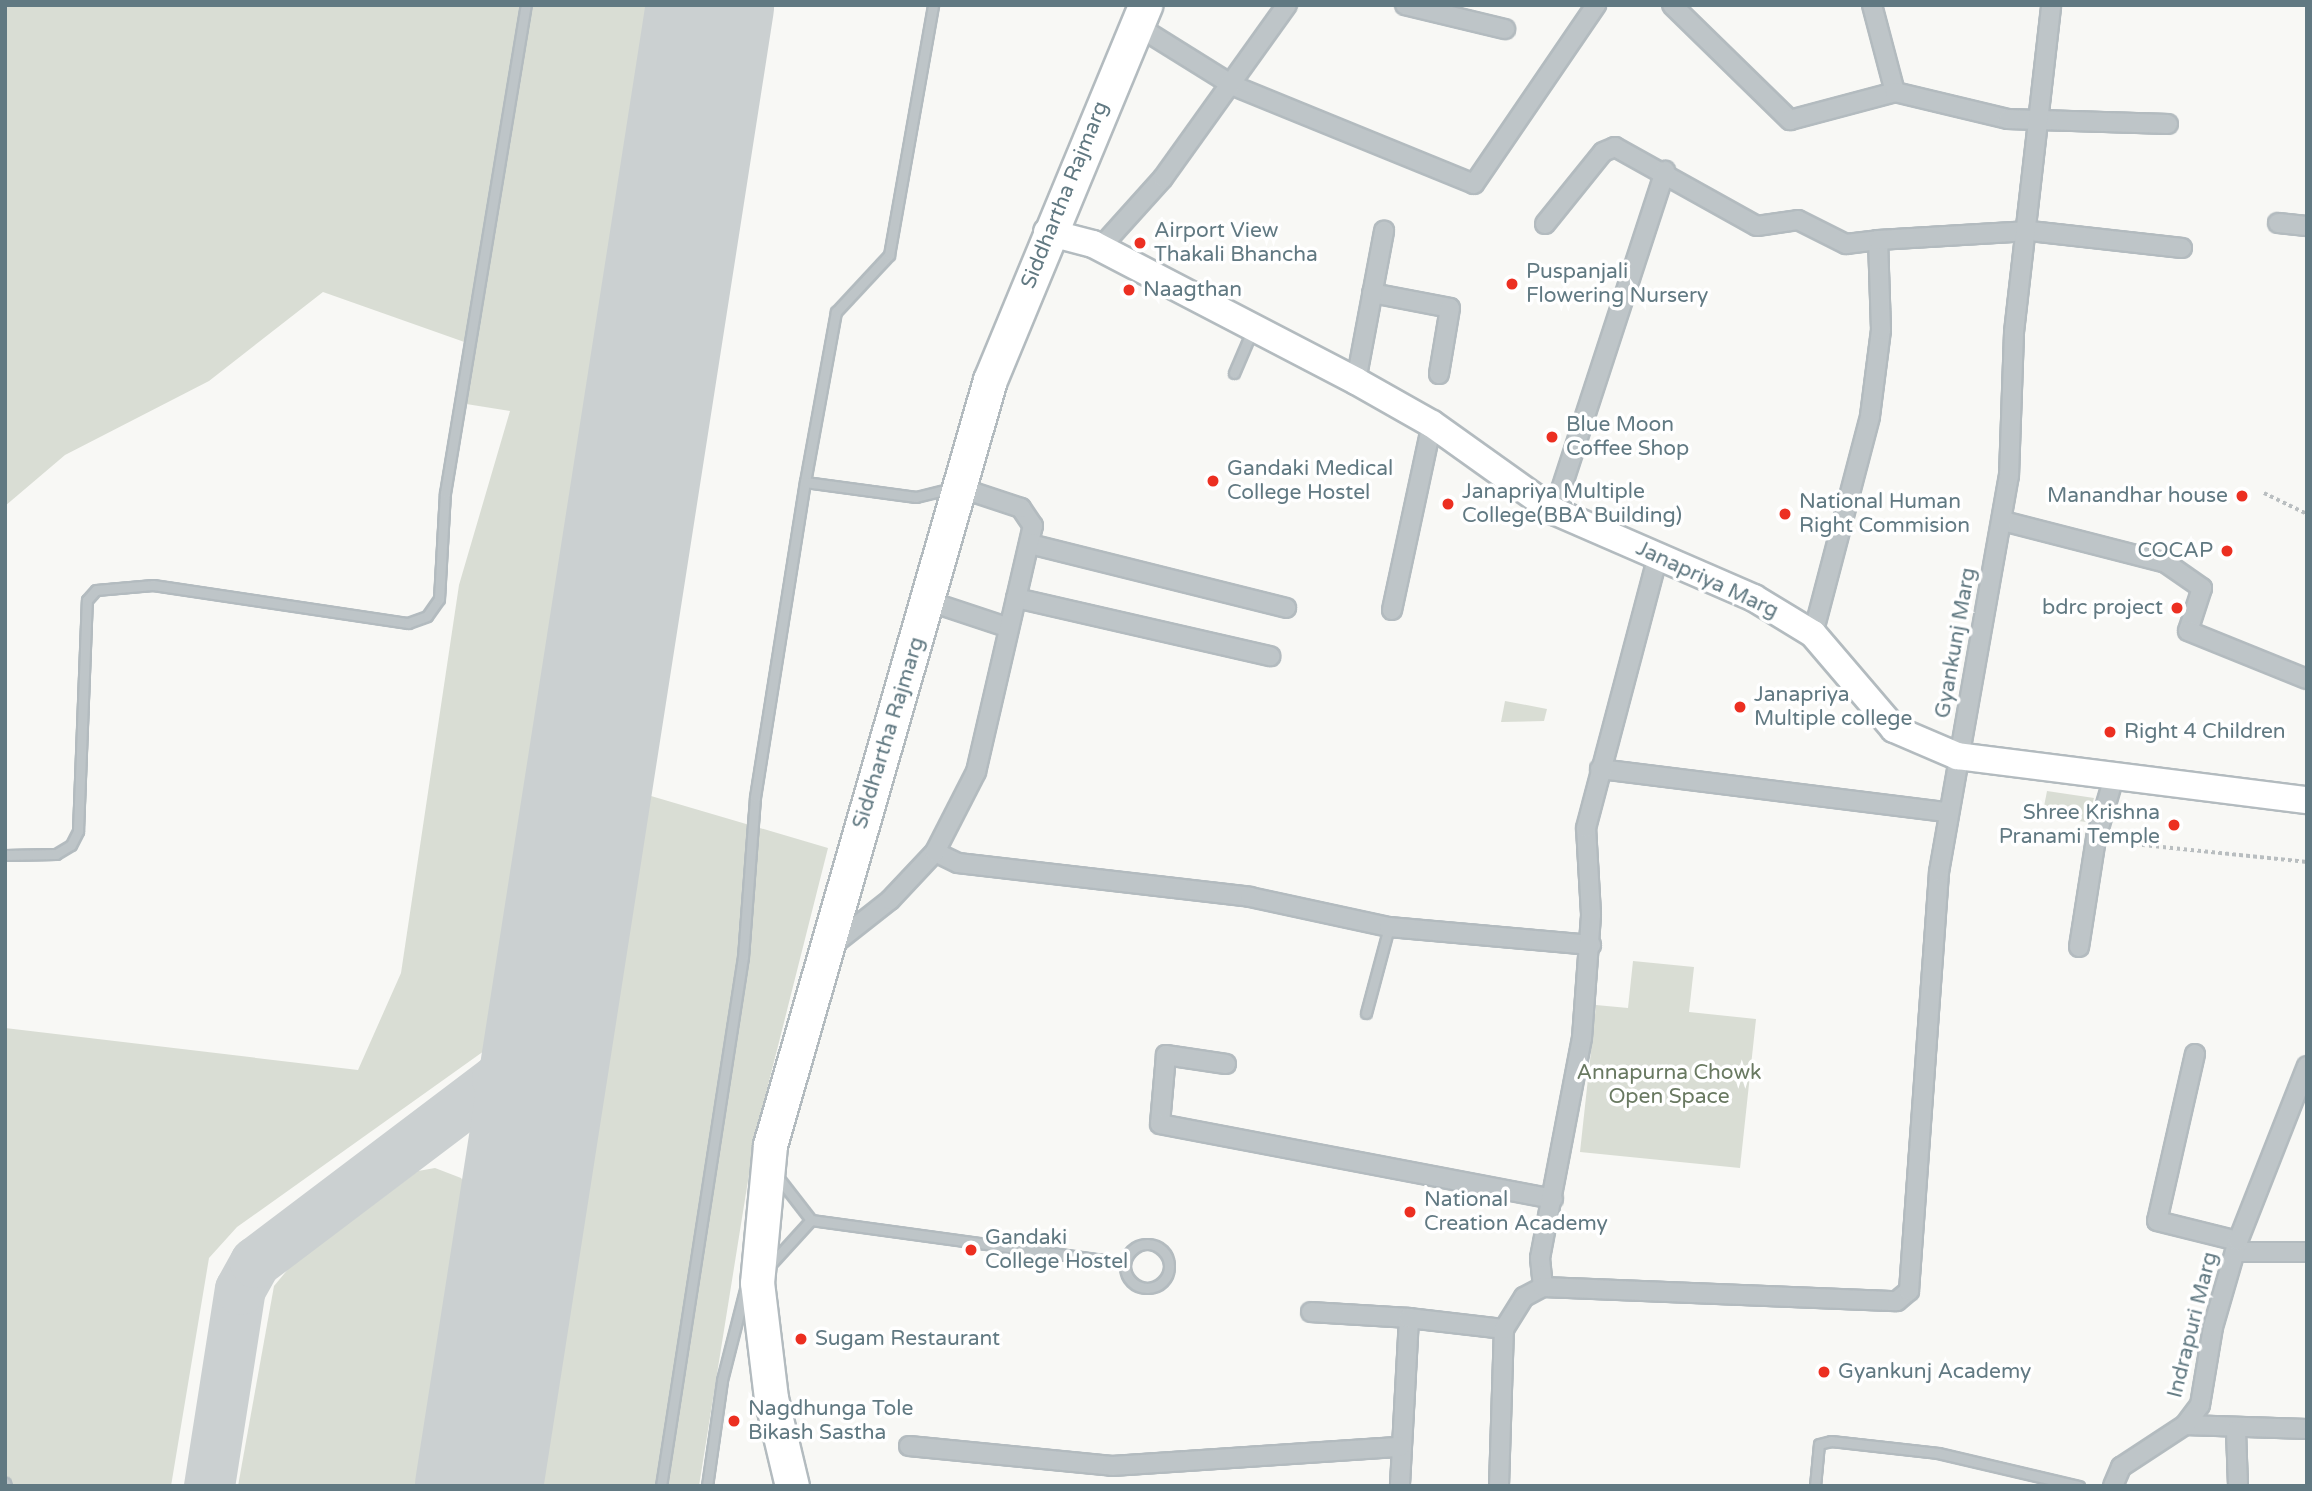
<!DOCTYPE html>
<style>
body{margin:0}
#map{position:relative;width:2312px;height:1491px;overflow:hidden;background:#f8f8f5;font-family:"Varela Round",sans-serif}
div>[style]{position:absolute}
.green>*{inset:0;background:#d9ddd4}
.taxiway>*{height:51px;margin:-25.5px;padding:0 25.5px;transform-origin:25.5px;border-radius:25.5px;background:#cbd0d1}
.runway>*{height:128px;margin:-64px;padding:0 64px;transform-origin:64px;border-radius:64px;background:#cbd0d1}
.path>*{height:3.5px;margin-top:-1.75px;transform-origin:0;background:repeating-linear-gradient(90deg,#b9bec0 0 3.5px,transparent 0 7px)}
.roads{filter:drop-shadow(2px 0 #b3bbbf) drop-shadow(-2px 0 #b3bbbf) drop-shadow(0 2px #b3bbbf) drop-shadow(0 -2px #b3bbbf)}
.lane>*{height:9px;margin:-4.5px;padding:0 4.5px;transform-origin:4.5px;border-radius:4.5px;background:#bec5c8}
.lane>.ring{margin:-4.5px;padding:0;box-sizing:content-box;background:none;border:9px solid #bec5c8;border-radius:50%}
.street>*{height:18px;margin:-9px;padding:0 9px;transform-origin:9px;border-radius:9px;background:#bec5c8}
.secondary>*{height:26px;margin:-13px;padding:0 13px;transform-origin:13px;border-radius:13px;background:#fff}
.highway>*{height:33px;margin:-16.5px;padding:0 16.5px;transform-origin:16.5px;border-radius:16.5px;background:#fff}
.dots>*{width:19px;height:19px;translate:-50% -50%;box-sizing:border-box;border:4px solid #fff;border-radius:50%}
span{translate:-50% -50%;white-space:nowrap;text-align:center;line-height:1.15;-webkit-text-stroke:7px #fff;paint-order:stroke}
.street-label{font-size:21px;color:#617982}
.poi-label{font-size:21px;color:#617982}
.left{translate:0 -50%;text-align:left}
.right{translate:-100% -50%;text-align:right}
.park-label{font-size:21px;color:#697961}
.frame{position:absolute;inset:0;border:7px solid #617982;pointer-events:none}
</style>
<div id="map">
<div class="green">
<div style="clip-path:polygon(5px 5px,661px 5px,491px 1046px,237px 1227px,209px 1258px,171px 1486px,5px 1486px,5px 1028px,358px 1070px,401px 973px,459px 585px,510px 411px,460px 403px,470px 344px,323px 292px,209px 381px,65px 455px,5px 506px)"></div>
<div style="clip-path:polygon(1505px 701px,1547px 709px,1544px 721px,1501px 722px)"></div>
<div style="clip-path:polygon(634px 791px,828px 848px,755px 1137px,699px 1486px,526px 1486px)"></div>
<div style="clip-path:polygon(2047px 791px,2094px 798px,2087px 822px,2042px 817px)"></div>
<div style="clip-path:polygon(1633px 961px,1694px 967px,1689px 1012px,1756px 1019px,1740px 1168px,1580px 1152px,1596px 1005px,1628px 1008px)"></div>
<div style="clip-path:polygon(435px 1168px,461px 1178px,478px 1203px,434px 1486px,238px 1486px,274px 1286px,289px 1268px,418px 1171px)"></div>
</div>
<div class="taxiway">
<div style="left:209px;top:1486px;width:199px;rotate:-81.1deg"></div>
<div style="left:240px;top:1289px;width:31px;rotate:-61deg"></div>
<div style="left:255px;top:1262px;width:303px;rotate:-37.1deg"></div>
<div style="left:497px;top:1079px;width:52px;rotate:-42.6deg"></div>
<div style="left:535px;top:1044px;width:35px;rotate:-59deg"></div>
</div>
<div class="runway">
<div style="left:479px;top:1486px;width:1499px;rotate:-81.13deg"></div>
</div>
<div class="path">
<div style="left:2264px;top:493px;width:48px;rotate:26deg"></div>
<div style="left:2114px;top:842px;width:194px;rotate:5.9deg"></div>
</div>
<div class="roads">
<div class="lane">
<div style="left:1234px;top:373px;width:46px;rotate:-66.8deg"></div>
<div style="left:805px;top:482px;width:173px;rotate:-79.7deg"></div>
<div style="left:836px;top:312px;width:78px;rotate:-47.1deg"></div>
<div style="left:889px;top:255px;width:254px;rotate:-80deg"></div>
<div style="left:5px;top:855px;width:51px;rotate:-1.1deg"></div>
<div style="left:56px;top:854px;width:17px;rotate:-31deg"></div>
<div style="left:71px;top:845px;width:16px;rotate:-63deg"></div>
<div style="left:78px;top:831px;width:231px;rotate:-87.8deg"></div>
<div style="left:87px;top:600px;width:13px;rotate:-48deg"></div>
<div style="left:96px;top:590px;width:57px;rotate:-5deg"></div>
<div style="left:153px;top:585px;width:258px;rotate:8.5deg"></div>
<div style="left:408px;top:623px;width:20px;rotate:-20deg"></div>
<div style="left:427px;top:616px;width:21px;rotate:-55deg"></div>
<div style="left:439px;top:599px;width:106px;rotate:-86.8deg"></div>
<div style="left:445px;top:493px;width:495px;rotate:-80.6deg"></div>
<div style="left:1366px;top:1013px;width:89px;rotate:-75deg"></div>
<div style="left:777px;top:1176px;width:56px;rotate:52.3deg"></div>
<div style="left:811px;top:1220px;width:317px;rotate:7.8deg"></div>
<div class="ring" style="left:1125px;top:1244px;width:35px;height:35px"></div>
<div style="left:770px;top:1265px;width:61px;rotate:-47.7deg"></div>
<div style="left:5px;top:1483px;width:3px;rotate:72deg"></div>
<div style="left:661px;top:1486px;width:535px;rotate:-81.19deg"></div>
<div style="left:743px;top:957px;width:160px;rotate:-85.7deg"></div>
<div style="left:755px;top:797px;width:319px;rotate:-81deg"></div>
<div style="left:805px;top:482px;width:112px;rotate:7.7deg"></div>
<div style="left:916px;top:497px;width:37px;rotate:-14deg"></div>
<div style="left:707px;top:1486px;width:107px;rotate:-81.9deg"></div>
<div style="left:722px;top:1380px;width:93px;rotate:-75.7deg"></div>
<div style="left:1815px;top:1486px;width:42px;rotate:-84.6deg"></div>
<div style="left:1819px;top:1444px;width:12px;rotate:-14deg"></div>
<div style="left:1831px;top:1441px;width:108px;rotate:6.4deg"></div>
<div style="left:1938px;top:1453px;width:145px;rotate:13.2deg"></div>
</div>
<div class="street">
<div style="left:1405px;top:5px;width:103px;rotate:13.5deg"></div>
<div style="left:1672px;top:5px;width:165px;rotate:44.3deg"></div>
<div style="left:1790px;top:120px;width:109px;rotate:-14.9deg"></div>
<div style="left:1872px;top:5px;width:90px;rotate:75.2deg"></div>
<div style="left:1895px;top:92px;width:116px;rotate:13.4deg"></div>
<div style="left:2008px;top:119px;width:160px;rotate:1.8deg"></div>
<div style="left:1136px;top:25px;width:115px;rotate:31.9deg"></div>
<div style="left:1234px;top:86px;width:259px;rotate:22.2deg"></div>
<div style="left:1474px;top:184px;width:217px;rotate:-55.7deg"></div>
<div style="left:2278px;top:223px;width:29px;rotate:6deg"></div>
<div style="left:1545px;top:224px;width:92px;rotate:-51.1deg"></div>
<div style="left:1603px;top:152px;width:13px;rotate:-23deg"></div>
<div style="left:1615px;top:147px;width:162px;rotate:29.1deg"></div>
<div style="left:1757px;top:226px;width:41px;rotate:-8.3deg"></div>
<div style="left:1798px;top:220px;width:54px;rotate:26.6deg"></div>
<div style="left:1846px;top:244px;width:32px;rotate:-7deg"></div>
<div style="left:1100px;top:248px;width:94px;rotate:-48deg"></div>
<div style="left:1163px;top:178px;width:213px;rotate:-54.4deg"></div>
<div style="left:1372px;top:293px;width:79px;rotate:10.9deg"></div>
<div style="left:1450px;top:308px;width:67px;rotate:99.5deg"></div>
<div style="left:1356px;top:381px;width:153px;rotate:-79.4deg"></div>
<div style="left:1554px;top:511px;width:358px;rotate:-71.9deg"></div>
<div style="left:2003px;top:521px;width:168px;rotate:14.4deg"></div>
<div style="left:2166px;top:563px;width:44px;rotate:34.8deg"></div>
<div style="left:2202px;top:588px;width:45px;rotate:108deg"></div>
<div style="left:2188px;top:631px;width:128px;rotate:22deg"></div>
<div style="left:1030px;top:544px;width:264px;rotate:14deg"></div>
<div style="left:1016px;top:598px;width:261px;rotate:12.9deg"></div>
<div style="left:928px;top:601px;width:85px;rotate:18.4deg"></div>
<div style="left:1392px;top:610px;width:190px;rotate:-77.9deg"></div>
<div style="left:1813px;top:634px;width:225px;rotate:-75.3deg"></div>
<div style="left:1870px;top:416px;width:87px;rotate:-82.7deg"></div>
<div style="left:1881px;top:330px;width:90px;rotate:-91.9deg"></div>
<div style="left:1878px;top:240px;width:152px;rotate:-3.4deg"></div>
<div style="left:2030px;top:231px;width:153px;rotate:6.4deg"></div>
<div style="left:1600px;top:769px;width:350px;rotate:7.1deg"></div>
<div style="left:935px;top:852px;width:25px;rotate:26deg"></div>
<div style="left:958px;top:863px;width:294px;rotate:6.6deg"></div>
<div style="left:1250px;top:897px;width:142px;rotate:12.2deg"></div>
<div style="left:1389px;top:927px;width:203px;rotate:5.1deg"></div>
<div style="left:2079px;top:947px;width:110px;rotate:-81.1deg"></div>
<div style="left:2096px;top:838px;width:67px;rotate:-73.5deg"></div>
<div style="left:829px;top:948px;width:78px;rotate:-38.2deg"></div>
<div style="left:890px;top:900px;width:66px;rotate:-46.8deg"></div>
<div style="left:935px;top:852px;width:90px;rotate:-62.9deg"></div>
<div style="left:976px;top:772px;width:253px;rotate:-77deg"></div>
<div style="left:1033px;top:526px;width:22px;rotate:-124deg"></div>
<div style="left:1021px;top:508px;width:66px;rotate:-161.6deg"></div>
<div style="left:2195px;top:1054px;width:171px;rotate:102.8deg"></div>
<div style="left:2157px;top:1221px;width:83px;rotate:13.9deg"></div>
<div style="left:1226px;top:1064px;width:61px;rotate:-171.5deg"></div>
<div style="left:1166px;top:1055px;width:69px;rotate:95deg"></div>
<div style="left:1160px;top:1124px;width:400px;rotate:10.8deg"></div>
<div style="left:2235px;top:1252px;width:72px"></div>
<div style="left:1543px;top:1287px;width:29px;rotate:-96deg"></div>
<div style="left:1540px;top:1258px;width:224px;rotate:-79.2deg"></div>
<div style="left:1582px;top:1038px;width:124px;rotate:-85.8deg"></div>
<div style="left:1591px;top:914px;width:86px;rotate:-93.3deg"></div>
<div style="left:1586px;top:828px;width:282px;rotate:-75.2deg"></div>
<div style="left:1311px;top:1312px;width:98px;rotate:3.5deg"></div>
<div style="left:1409px;top:1318px;width:168px;rotate:93.1deg"></div>
<div style="left:1409px;top:1318px;width:96px;rotate:6.6deg"></div>
<div style="left:2185px;top:1425px;width:122px;rotate:1.9deg"></div>
<div style="left:2236px;top:1431px;width:55px;rotate:87.9deg"></div>
<div style="left:909px;top:1446px;width:204px;rotate:5.6deg"></div>
<div style="left:1112px;top:1466px;width:289px;rotate:-3.8deg"></div>
<div style="left:1499px;top:1486px;width:157px;rotate:-88.2deg"></div>
<div style="left:1504px;top:1329px;width:38px;rotate:-58deg"></div>
<div style="left:1524px;top:1297px;width:21px;rotate:-28deg"></div>
<div style="left:1543px;top:1287px;width:354px;rotate:2.3deg"></div>
<div style="left:1897px;top:1301px;width:16px;rotate:-40deg"></div>
<div style="left:1909px;top:1291px;width:420px;rotate:-85.9deg"></div>
<div style="left:1939px;top:872px;width:402px;rotate:-80deg"></div>
<div style="left:2009px;top:476px;width:144px;rotate:-88deg"></div>
<div style="left:2014px;top:332px;width:329px;rotate:-83.5deg"></div>
<div style="left:2113px;top:1486px;width:21px;rotate:-67deg"></div>
<div style="left:2121px;top:1467px;width:77px;rotate:-33.3deg"></div>
<div style="left:2185px;top:1425px;width:25px;rotate:-53deg"></div>
<div style="left:2200px;top:1405px;width:79px;rotate:-80.5deg"></div>
<div style="left:2213px;top:1327px;width:90px;rotate:-73.8deg"></div>
<div style="left:2238px;top:1241px;width:188px;rotate:-68.5deg"></div>
</div>
<div class="secondary">
<div style="left:1047px;top:232px;width:48px;rotate:14.6deg"></div>
<div style="left:1093px;top:244px;width:297px;rotate:27.5deg"></div>
<div style="left:1356px;top:381px;width:87px;rotate:29.5deg"></div>
<div style="left:1432px;top:424px;width:150px;rotate:35.5deg"></div>
<div style="left:1554px;top:511px;width:218px;rotate:23.5deg"></div>
<div style="left:1754px;top:598px;width:69px;rotate:31.4deg"></div>
<div style="left:1813px;top:634px;width:125px;rotate:49.5deg"></div>
<div style="left:1894px;top:729px;width:69px;rotate:23.2deg"></div>
<div style="left:1957px;top:756px;width:353px;rotate:7.2deg"></div>
</div>
<div class="highway">
<div style="left:792px;top:1486px;width:90px;rotate:-103.4deg"></div>
<div style="left:771px;top:1398px;width:116px;rotate:-96.9deg"></div>
<div style="left:757px;top:1283px;width:139px;rotate:-84.6deg"></div>
<div style="left:770px;top:1145px;width:796px;rotate:-73.96deg"></div>
<div style="left:990px;top:380px;width:406px;rotate:-67.5deg"></div>
</div>
</div>
<div class="dots">
<div style="left:1140px;top:243px;background:#ec2f21"></div>
<div style="left:1512px;top:284px;background:#ec2f21"></div>
<div style="left:1129px;top:290px;background:#ec2f21"></div>
<div style="left:1552px;top:437px;background:#ec2f21"></div>
<div style="left:1213px;top:481px;background:#ec2f21"></div>
<div style="left:2242px;top:496px;background:#ec2f21"></div>
<div style="left:1448px;top:504px;background:#ec2f21"></div>
<div style="left:1785px;top:514px;background:#ec2f21"></div>
<div style="left:2227px;top:551px;background:#ec2f21"></div>
<div style="left:2177px;top:608px;background:#ec2f21"></div>
<div style="left:1740px;top:707px;background:#ec2f21"></div>
<div style="left:2110px;top:732px;background:#ec2f21"></div>
<div style="left:2174px;top:825px;background:#ec2f21"></div>
<div style="left:1410px;top:1212px;background:#ec2f21"></div>
<div style="left:971px;top:1250px;background:#ec2f21"></div>
<div style="left:801px;top:1339px;background:#ec2f21"></div>
<div style="left:1824px;top:1372px;background:#ec2f21"></div>
<div style="left:734px;top:1421px;background:#ec2f21"></div>
</div>
<div class="street-label">
<span style="left:1065px;top:195px;rotate:-68deg">Siddhartha Rajmarg</span>
<span style="left:1707px;top:580px;rotate:25deg">Janapriya Marg</span>
<span style="left:1956px;top:643px;rotate:-80deg">Gyankunj Marg</span>
<span style="left:889px;top:733px;rotate:-73deg">Siddhartha Rajmarg</span>
<span style="left:2193px;top:1325px;rotate:-76deg">Indrapuri Marg</span>
</div>
<div class="poi-label">
<span class="left" style="left:1154px;top:243px">Airport View<br>Thakali Bhancha</span>
<span class="left" style="left:1526px;top:284px">Puspanjali<br>Flowering Nursery</span>
<span class="left" style="left:1143px;top:290px">Naagthan</span>
<span class="left" style="left:1566px;top:437px">Blue Moon<br>Coffee Shop</span>
<span class="left" style="left:1227px;top:481px">Gandaki Medical<br>College Hostel</span>
<span class="left" style="left:1462px;top:504px">Janapriya Multiple<br>College(BBA Building)</span>
<span class="right" style="left:2228px;top:496px">Manandhar house</span>
<span class="left" style="left:1799px;top:514px">National Human<br>Right Commision</span>
<span class="right" style="left:2213px;top:551px">COCAP</span>
<span class="right" style="left:2163px;top:608px">bdrc project</span>
<span class="left" style="left:1754px;top:707px">Janapriya<br>Multiple college</span>
<span class="left" style="left:2124px;top:732px">Right 4 Children</span>
<span class="right" style="left:2160px;top:825px">Shree Krishna<br>Pranami Temple</span>
<span class="left" style="left:1424px;top:1212px">National<br>Creation Academy</span>
<span class="left" style="left:985px;top:1250px">Gandaki<br>College Hostel</span>
<span class="left" style="left:815px;top:1339px">Sugam Restaurant</span>
<span class="left" style="left:1838px;top:1372px">Gyankunj Academy</span>
<span class="left" style="left:748px;top:1421px">Nagdhunga Tole<br>Bikash Sastha</span>
</div>
<div class="park-label">
<span style="left:1669px;top:1085px">Annapurna Chowk<br>Open Space</span>
</div>
<div class="frame"></div>
</div>
